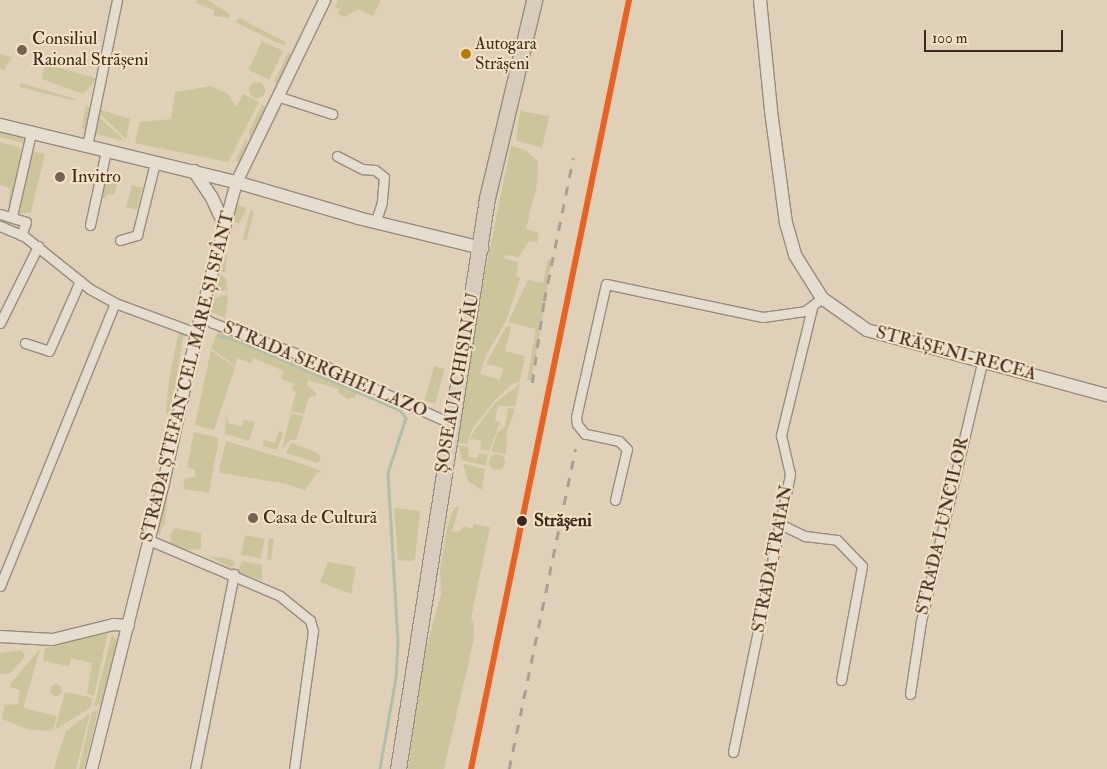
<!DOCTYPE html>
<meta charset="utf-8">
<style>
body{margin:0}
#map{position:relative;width:1107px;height:769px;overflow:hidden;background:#dfd0b7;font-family:"IM FELL Double Pica",serif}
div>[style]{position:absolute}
.green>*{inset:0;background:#ccc49b;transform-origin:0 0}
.round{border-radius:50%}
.stream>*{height:2.5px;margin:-1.25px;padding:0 1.25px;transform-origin:1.25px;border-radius:1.25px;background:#afbfaa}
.roads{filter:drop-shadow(1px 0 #978c7d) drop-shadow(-1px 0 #978c7d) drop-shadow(0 1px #978c7d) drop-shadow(0 -1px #978c7d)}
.minor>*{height:9px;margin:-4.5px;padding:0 4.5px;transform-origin:4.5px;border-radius:4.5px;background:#e4ddd0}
.tertiary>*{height:11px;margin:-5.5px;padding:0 5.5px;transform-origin:5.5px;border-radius:5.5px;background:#e4ddd0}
.secondary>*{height:12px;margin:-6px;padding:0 6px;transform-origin:6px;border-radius:6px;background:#e4ddd0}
.trunk>*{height:15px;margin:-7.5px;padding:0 7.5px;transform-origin:7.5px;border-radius:7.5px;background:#d8cdbc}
.rail>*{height:2.5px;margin-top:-1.25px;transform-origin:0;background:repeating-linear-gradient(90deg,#a8a095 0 9px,transparent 0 18px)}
.rail-1>*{height:6px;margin:-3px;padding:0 3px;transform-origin:3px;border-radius:3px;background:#e96222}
.dots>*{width:14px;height:14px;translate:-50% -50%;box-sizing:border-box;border:2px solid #f5e2c5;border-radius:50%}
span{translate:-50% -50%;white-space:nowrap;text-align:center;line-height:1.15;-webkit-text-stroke:4px #f5e2c5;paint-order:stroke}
.bus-label{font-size:17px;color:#3d271e}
.left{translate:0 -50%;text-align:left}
.poi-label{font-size:18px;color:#3d271e}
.street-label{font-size:18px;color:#3d271e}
.stop-label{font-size:18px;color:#3d271e;font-weight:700}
.scale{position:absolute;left:924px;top:30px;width:139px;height:22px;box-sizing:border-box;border:2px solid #3d271e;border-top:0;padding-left:6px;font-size:15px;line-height:18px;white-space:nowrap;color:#3d271e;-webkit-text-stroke:4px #f5e2c5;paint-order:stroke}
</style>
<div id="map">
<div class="green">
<div style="clip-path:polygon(197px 0,207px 0,229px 13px,229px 18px,214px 16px,214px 10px,196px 3px)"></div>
<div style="clip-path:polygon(338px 0,381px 0,373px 16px,358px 9px,345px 17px,338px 14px,340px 9px,335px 7px)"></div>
<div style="clip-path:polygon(239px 18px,286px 42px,284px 46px,235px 22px)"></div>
<div style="left:262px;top:41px;width:23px;height:32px;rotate:25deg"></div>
<div style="clip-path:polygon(288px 53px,291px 54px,277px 84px,274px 82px)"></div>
<div style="clip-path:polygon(0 54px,12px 57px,4px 70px,0 69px)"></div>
<div style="clip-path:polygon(45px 64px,96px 78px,97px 79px,83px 94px,42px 79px)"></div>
<div class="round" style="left:249px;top:82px;width:16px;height:16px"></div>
<div style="clip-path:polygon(20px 83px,76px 99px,76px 101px,20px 87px)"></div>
<div style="clip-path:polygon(211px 86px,227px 93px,236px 107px,243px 94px,259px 102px,228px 162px,135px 143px,140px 122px,171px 119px,175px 92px)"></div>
<div style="clip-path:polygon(86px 105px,92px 110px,86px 132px,82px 127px)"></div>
<div style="clip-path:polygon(262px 105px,267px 108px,250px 144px,249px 131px)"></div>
<div style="clip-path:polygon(98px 109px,130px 119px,126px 139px,97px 111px)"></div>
<div style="clip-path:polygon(520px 111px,549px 116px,542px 148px,516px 140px)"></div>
<div style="clip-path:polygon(96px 114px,125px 141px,91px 133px)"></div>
<div style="clip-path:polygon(0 132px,22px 137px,25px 143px,0 137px)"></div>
<div style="clip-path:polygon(247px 137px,247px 147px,241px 162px,235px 161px)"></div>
<div style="clip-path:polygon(0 142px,24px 149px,8px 209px,10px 188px,0 185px)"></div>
<div style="clip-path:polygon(511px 146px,525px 150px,538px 161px,537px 184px,526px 229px,539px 233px,537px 242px,529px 241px,519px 257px,505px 255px,504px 258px,518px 262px,516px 276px,520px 278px,506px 321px,486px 355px,480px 374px,500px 380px,503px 368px,486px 364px,506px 327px,511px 327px,505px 351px,525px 356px,520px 381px,512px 384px,495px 400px,472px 429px,467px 444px,458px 443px,480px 296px)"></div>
<div style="clip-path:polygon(32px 151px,45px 154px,31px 212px,21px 214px,17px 211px)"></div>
<div style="clip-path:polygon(105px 181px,117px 183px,114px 195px,108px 194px,105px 199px,101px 198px)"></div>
<div style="left:132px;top:185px;width:11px;height:23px;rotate:15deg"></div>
<div style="left:237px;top:204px;width:10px;height:17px;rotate:24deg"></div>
<div style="left:250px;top:211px;width:4px;height:29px;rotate:14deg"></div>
<div style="clip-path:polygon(215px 251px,227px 255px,225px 273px,212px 268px)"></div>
<div style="clip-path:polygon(548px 259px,552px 260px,536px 356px,531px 380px,527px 381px,536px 329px,508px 322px,528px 280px,543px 283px)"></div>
<div style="clip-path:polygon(210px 270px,226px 278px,228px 290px,210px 293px,199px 285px,205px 271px)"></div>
<div style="clip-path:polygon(228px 295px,225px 318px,207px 310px,215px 298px)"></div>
<div style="clip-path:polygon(219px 328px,248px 339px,358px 389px,355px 397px,348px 399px,338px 393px,339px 389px,308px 380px,307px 385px,316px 393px,316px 396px,309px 397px,304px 414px,291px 411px,296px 392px,292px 390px,294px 383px,281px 379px,284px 371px,253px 358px,251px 363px,237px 358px,235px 366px,211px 348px)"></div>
<div style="clip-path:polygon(179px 330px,194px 333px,183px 337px,170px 416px,166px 413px,169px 380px)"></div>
<div style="clip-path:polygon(211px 350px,235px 368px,214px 430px,195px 425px)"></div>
<div style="left:434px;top:366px;width:11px;height:36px;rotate:15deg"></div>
<div style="clip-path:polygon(520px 384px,515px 406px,498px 406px,495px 421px,500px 422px,489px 451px,480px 449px,481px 440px,470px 439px,472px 434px,496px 402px)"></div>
<div style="clip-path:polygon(508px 408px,515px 409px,507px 432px,506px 454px,491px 451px,497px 433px,505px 426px)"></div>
<div style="clip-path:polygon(291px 413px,303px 416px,296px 440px,290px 440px,282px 449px)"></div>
<div style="clip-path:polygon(226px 414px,228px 423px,242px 427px,244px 420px,255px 422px,249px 441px,225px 434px)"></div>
<div style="clip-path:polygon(169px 425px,172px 434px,169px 482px,165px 523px,159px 535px,157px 530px,165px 430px)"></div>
<div style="clip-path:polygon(279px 431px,283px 432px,277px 450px,263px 446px,264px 440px,275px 443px)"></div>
<div style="clip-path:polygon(194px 432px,219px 438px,209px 493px,183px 489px,185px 478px,195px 477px,195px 470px,187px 467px)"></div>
<div style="clip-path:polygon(226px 441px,306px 465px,322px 472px,317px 473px,305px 490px,287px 484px,221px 473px,219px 470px)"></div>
<div style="clip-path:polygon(292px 443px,317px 453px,321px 457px,318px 463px,286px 453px)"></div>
<div style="clip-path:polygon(458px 445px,469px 447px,468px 457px,477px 458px,478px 453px,488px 455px,486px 466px,462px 460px)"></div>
<div class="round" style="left:489px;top:454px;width:16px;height:16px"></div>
<div style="clip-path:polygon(463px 464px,485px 469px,482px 490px,468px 481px)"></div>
<div style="clip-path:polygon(459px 506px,452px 532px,460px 531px,464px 526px,472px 529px,474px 524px,490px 527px,471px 618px,474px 623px,473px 643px,444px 769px,408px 769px,423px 660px,441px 594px,440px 569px,447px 527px,454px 508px)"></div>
<div style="clip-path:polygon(394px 508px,420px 511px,415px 559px,412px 561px,398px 560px)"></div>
<div style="clip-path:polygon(175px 528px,201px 533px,201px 549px,186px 550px,171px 545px,170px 536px)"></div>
<div style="left:245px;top:535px;width:20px;height:20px;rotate:11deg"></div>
<div style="clip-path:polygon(269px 538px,274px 539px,271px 560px,267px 559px)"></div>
<div style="clip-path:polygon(208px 556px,230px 559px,235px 563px,231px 568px)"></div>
<div style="clip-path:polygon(243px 561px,262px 565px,262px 580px,241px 574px,239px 567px)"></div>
<div style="clip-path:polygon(328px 562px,356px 567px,351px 594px,320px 582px)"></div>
<div style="clip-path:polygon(101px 632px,108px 632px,94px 696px,87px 694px,92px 663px,71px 658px,69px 666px,43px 661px,45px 648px)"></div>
<div style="clip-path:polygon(112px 634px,117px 641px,101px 704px,94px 706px)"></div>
<div style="clip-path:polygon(40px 649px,23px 708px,57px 716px,53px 729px,49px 731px,27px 729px,2px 719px,5px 705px,18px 704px,20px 690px,10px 687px,12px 682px)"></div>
<div style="clip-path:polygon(22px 650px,25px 656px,11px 673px,0 674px,0 653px)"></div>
<div class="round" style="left:50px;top:684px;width:12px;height:12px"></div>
<div style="clip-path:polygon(65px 692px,93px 698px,91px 707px,55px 730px)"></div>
<div style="clip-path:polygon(98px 710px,84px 769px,79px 769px,92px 712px)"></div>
<div style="clip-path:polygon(90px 713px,76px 769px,54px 769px,66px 731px)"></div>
</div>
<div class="stream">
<div style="left:219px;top:336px;width:15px;rotate:11deg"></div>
<div style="left:234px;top:339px;width:181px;rotate:23.2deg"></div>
<div style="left:400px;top:410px;width:10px;rotate:53deg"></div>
<div style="left:406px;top:418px;width:58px;rotate:108.1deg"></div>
<div style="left:388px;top:473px;width:168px;rotate:86.6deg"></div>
<div style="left:398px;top:641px;width:37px;rotate:93deg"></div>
<div style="left:396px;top:678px;width:92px;rotate:100deg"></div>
</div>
<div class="roads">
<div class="minor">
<div style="left:280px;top:97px;width:55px;rotate:18.1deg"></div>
<div style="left:87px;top:146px;width:149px;rotate:-78.4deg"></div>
<div style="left:337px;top:156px;width:29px;rotate:27deg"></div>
<div style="left:363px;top:169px;width:12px;rotate:5deg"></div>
<div style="left:375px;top:170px;width:11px;rotate:38deg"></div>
<div style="left:384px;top:177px;width:25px;rotate:95deg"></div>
<div style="left:382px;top:202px;width:20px;rotate:108deg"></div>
<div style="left:0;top:214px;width:27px;rotate:17deg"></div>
<div style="left:26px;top:222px;width:14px;rotate:111deg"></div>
<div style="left:12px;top:216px;width:85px;rotate:-77.1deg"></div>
<div style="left:90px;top:225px;width:76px;rotate:-77.8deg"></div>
<div style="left:0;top:226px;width:26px;rotate:23deg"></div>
<div style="left:24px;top:236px;width:85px;rotate:38.8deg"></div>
<div style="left:90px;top:289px;width:29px;rotate:29deg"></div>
<div style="left:115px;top:303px;width:86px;rotate:20.3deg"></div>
<div style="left:120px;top:240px;width:18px;rotate:-16deg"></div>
<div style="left:137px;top:235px;width:74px;rotate:-76deg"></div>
<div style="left:200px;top:315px;width:15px;rotate:32deg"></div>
<div style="left:213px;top:323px;width:96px;rotate:20.1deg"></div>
<div style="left:303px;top:356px;width:162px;rotate:24.5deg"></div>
<div style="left:0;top:323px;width:86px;rotate:-63.7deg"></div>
<div style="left:25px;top:343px;width:25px;rotate:18deg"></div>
<div style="left:49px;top:351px;width:77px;rotate:-66.1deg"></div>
<div style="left:615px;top:500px;width:52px;rotate:-76.8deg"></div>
<div style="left:627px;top:449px;width:11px;rotate:-135deg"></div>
<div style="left:619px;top:441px;width:35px;rotate:-168deg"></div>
<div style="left:585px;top:434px;width:13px;rotate:-129deg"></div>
<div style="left:577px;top:424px;width:7px;rotate:-98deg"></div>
<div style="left:576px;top:417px;width:136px;rotate:-77.3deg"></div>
<div style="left:606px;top:284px;width:160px;rotate:11.9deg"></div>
<div style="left:763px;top:317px;width:42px;rotate:-8.1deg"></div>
<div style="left:805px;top:311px;width:21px;rotate:-37deg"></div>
<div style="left:780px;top:524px;width:28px;rotate:26deg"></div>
<div style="left:805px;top:536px;width:32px;rotate:7deg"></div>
<div style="left:837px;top:540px;width:36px;rotate:46deg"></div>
<div style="left:862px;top:566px;width:116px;rotate:100.4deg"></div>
<div style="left:149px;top:540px;width:142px;rotate:23.1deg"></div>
<div style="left:280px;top:596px;width:38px;rotate:39deg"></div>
<div style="left:310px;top:620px;width:11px;rotate:75deg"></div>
<div style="left:313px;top:631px;width:139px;rotate:97.8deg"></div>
<div style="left:0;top:586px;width:305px;rotate:-67.9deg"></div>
<div style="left:910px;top:694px;width:74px;rotate:-81.4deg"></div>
<div style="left:921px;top:621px;width:269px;rotate:-76.7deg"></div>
<div style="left:733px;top:752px;width:284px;rotate:-78.4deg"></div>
<div style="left:790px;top:474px;width:40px;rotate:-103deg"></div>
<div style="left:781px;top:435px;width:131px;rotate:-76.3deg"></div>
<div style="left:195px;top:769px;width:199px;rotate:-78.7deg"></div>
</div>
<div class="tertiary">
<div style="left:0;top:636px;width:52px;rotate:3.3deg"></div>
<div style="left:52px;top:639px;width:63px;rotate:-13.8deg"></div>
<div style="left:113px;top:624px;width:15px;rotate:4deg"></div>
<div style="left:91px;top:769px;width:291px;rotate:-75.9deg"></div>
<div style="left:162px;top:487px;width:176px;rotate:-77.5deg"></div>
<div style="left:200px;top:315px;width:138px;rotate:-74.9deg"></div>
<div style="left:236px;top:182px;width:202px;rotate:-64.2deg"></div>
</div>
<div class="secondary">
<div style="left:760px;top:0;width:112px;rotate:84.3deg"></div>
<div style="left:771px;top:111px;width:113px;rotate:82.4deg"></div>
<div style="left:786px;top:223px;width:33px;rotate:74deg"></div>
<div style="left:795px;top:255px;width:51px;rotate:57.9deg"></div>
<div style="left:822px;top:298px;width:55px;rotate:35.4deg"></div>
<div style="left:867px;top:330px;width:249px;rotate:15.2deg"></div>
<div style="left:0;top:125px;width:243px;rotate:13.6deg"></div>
<div style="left:236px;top:182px;width:127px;rotate:16.4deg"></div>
<div style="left:358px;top:218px;width:128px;rotate:13.6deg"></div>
<div style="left:194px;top:171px;width:32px;rotate:56deg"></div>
<div style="left:212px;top:198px;width:31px;rotate:65deg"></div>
</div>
<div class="trunk">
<div style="left:398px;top:769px;width:578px;rotate:-81.14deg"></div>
<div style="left:487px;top:198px;width:204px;rotate:-76.6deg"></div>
</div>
</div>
<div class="rail">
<div style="left:532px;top:383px;width:83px;rotate:-81.7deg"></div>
<div style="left:544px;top:301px;width:146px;rotate:-78.5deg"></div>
<div style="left:509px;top:769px;width:327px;rotate:-78.3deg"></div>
</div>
<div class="rail-1">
<div style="left:471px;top:769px;width:785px;rotate:-78.39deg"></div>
</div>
<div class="dots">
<div style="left:22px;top:50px;background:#766254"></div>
<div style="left:466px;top:54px;background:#b67a0a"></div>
<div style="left:60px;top:177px;background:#766254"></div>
<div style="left:253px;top:518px;background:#766254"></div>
<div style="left:522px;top:521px;background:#3d271e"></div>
</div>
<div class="bus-label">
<span class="left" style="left:475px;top:54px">Autogara<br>Strășeni</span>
</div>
<div class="poi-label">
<span class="left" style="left:32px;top:50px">Consiliul<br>Raional Strășeni</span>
<span class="left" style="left:71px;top:177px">Invitro</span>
<span class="left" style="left:263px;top:518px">Casa de Cultură</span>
</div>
<div class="street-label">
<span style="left:956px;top:354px;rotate:15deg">STRĂȘENI-RECEA</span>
<span style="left:325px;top:370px;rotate:23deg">STRADA SERGHEI LAZO</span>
<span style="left:188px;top:377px;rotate:-76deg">STRADA ȘTEFAN CEL MARE ȘI SFÂNT</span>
<span style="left:458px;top:383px;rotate:-80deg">ȘOSEAUA CHIȘINĂU</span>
<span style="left:943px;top:526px;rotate:-77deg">STRADA LUNCILOR</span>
<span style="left:773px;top:559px;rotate:-79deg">STRADA TRAIAN</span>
</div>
<div class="stop-label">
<span class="left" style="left:534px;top:521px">Strășeni</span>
</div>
<div class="scale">100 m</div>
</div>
